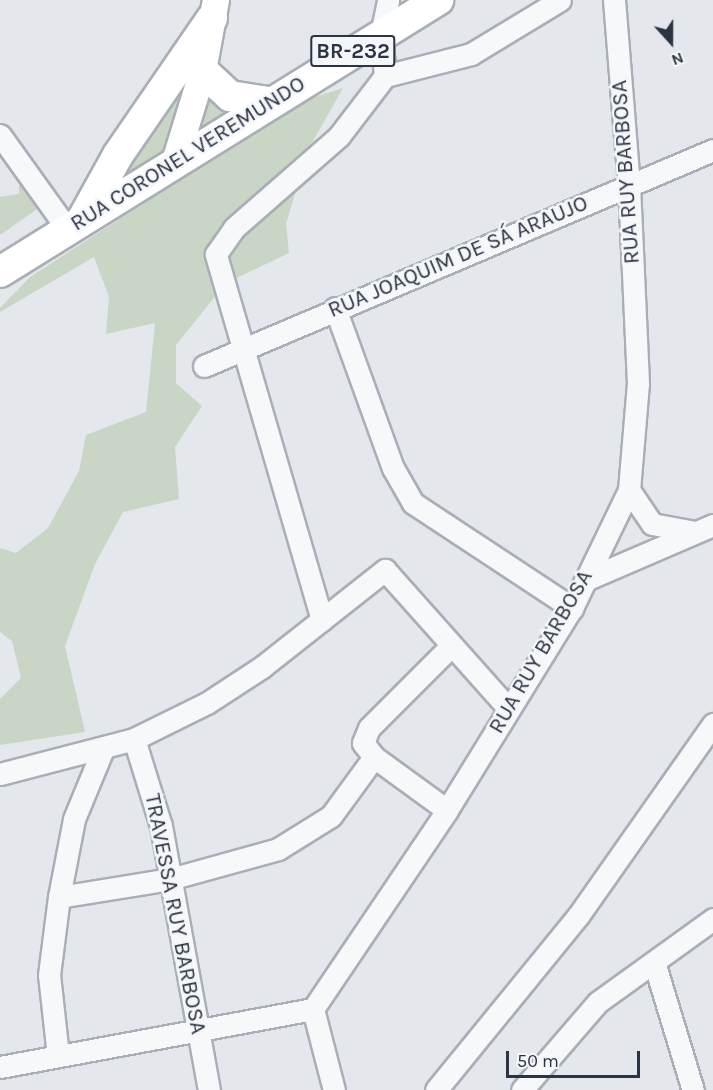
<!DOCTYPE html>
<meta charset="utf-8">
<style>
body{margin:0}
#map{position:relative;width:713px;height:1090px;overflow:hidden;background:#e4e7ec;font-family:Karla,sans-serif}
div>[style]{position:absolute}
.green>*{inset:0;background:#c9d6c5}
.roads{filter:drop-shadow(2px 0 #a9aeb7) drop-shadow(-2px 0 #a9aeb7) drop-shadow(0 2px #a9aeb7) drop-shadow(0 -2px #a9aeb7)}
.minor>*{height:21px;margin:-10.5px;padding:0 10.5px;transform-origin:10.5px;border-radius:10.5px;background:#f7f8fa}
.major>*{height:26px;margin:-13px;padding:0 13px;transform-origin:13px;border-radius:13px;background:#fff}
.highway>*{height:30px;margin:-15px;padding:0 15px;transform-origin:15px;border-radius:15px;background:#fff}
span{translate:-50% -50%;white-space:nowrap;text-align:center;line-height:1.15;-webkit-text-stroke:5px #f4f6f9;paint-order:stroke}
.shield-label span{padding:2px 4px;background:#f4f6f9;border:2px solid;border-radius:4px;-webkit-text-stroke-width:0}
.shield-label{font-size:21px;color:#2b3445;font-weight:700}
.street-label{font-size:22px;color:#2b3445}
.north{position:absolute;left:641px;top:12px;width:60px;height:60px;-webkit-text-stroke:4px #f4f6f9;paint-order:stroke;rotate:159deg;font-size:16px;font-weight:700;line-height:24px;text-align:center;color:#2b3445}
.north::after{content:'';display:block;margin:auto;width:21px;height:27px;background:#2b3445;clip-path:polygon(50% 0,100% 100%,50% 72%,0 100%)}
.scale{position:absolute;left:506px;top:1051px;width:134px;height:27px;box-sizing:border-box;border:3px solid #2b3445;border-top:0;padding-left:8px;font-size:18px;line-height:21px;white-space:nowrap;color:#2b3445;-webkit-text-stroke:4px #f4f6f9;paint-order:stroke}
</style>
<div id="map">
<div class="green">
<div style="clip-path:polygon(208px 38px,162px 165px,106px 200px)"></div>
<div style="clip-path:polygon(343px 88px,308px 150px,286px 224px,289px 253px,226px 283px,176px 345px,176px 383px,202px 406px,175px 447px,179px 499px,123px 512px,95px 564px,65px 646px,85px 732px,0 745px,0 699px,21px 678px,12px 641px,0 632px,0 548px,16px 553px,48px 528px,79px 471px,86px 435px,146px 412px,155px 323px,106px 334px,109px 297px,94px 257px,0 312px,0 308px,30px 277px,302px 101px)"></div>
<div style="clip-path:polygon(210px 89px,232px 112px,189px 145px)"></div>
<div style="clip-path:polygon(19px 181px,40px 207px,0 235px,0 197px,19px 194px)"></div>
</div>
<div class="roads">
<div class="minor">
<div style="left:385px;top:76px;width:89px;rotate:-14.3deg"></div>
<div style="left:471px;top:54px;width:104px;rotate:-31.2deg"></div>
<div style="left:0;top:135px;width:117px;rotate:54.4deg"></div>
<div style="left:335px;top:308px;width:170px;rotate:70.1deg"></div>
<div style="left:393px;top:468px;width:40px;rotate:60.3deg"></div>
<div style="left:413px;top:503px;width:191px;rotate:33.4deg"></div>
<div style="left:204px;top:366px;width:553px;rotate:-22.99deg"></div>
<div style="left:629px;top:490px;width:41px;rotate:55.9deg"></div>
<div style="left:652px;top:524px;width:44px;rotate:10.5deg"></div>
<div style="left:585px;top:580px;width:139px;rotate:-23.3deg"></div>
<div style="left:322px;top:620px;width:381px;rotate:-106.2deg"></div>
<div style="left:216px;top:254px;width:32px;rotate:-55deg"></div>
<div style="left:234px;top:228px;width:140px;rotate:-41.2deg"></div>
<div style="left:339px;top:136px;width:76px;rotate:-52.5deg"></div>
<div style="left:385px;top:76px;width:42px;rotate:-95.4deg"></div>
<div style="left:381px;top:34px;width:35px;rotate:-78deg"></div>
<div style="left:134px;top:739px;width:91px;rotate:72.8deg"></div>
<div style="left:161px;top:826px;width:268px;rotate:79.7deg"></div>
<div style="left:374px;top:757px;width:18px;rotate:-128deg"></div>
<div style="left:363px;top:743px;width:16px;rotate:-68deg"></div>
<div style="left:369px;top:728px;width:116px;rotate:-45deg"></div>
<div style="left:0;top:774px;width:138px;rotate:-14.6deg"></div>
<div style="left:134px;top:739px;width:81px;rotate:-26.3deg"></div>
<div style="left:207px;top:703px;width:66px;rotate:-33.2deg"></div>
<div style="left:262px;top:667px;width:157px;rotate:-38.3deg"></div>
<div style="left:385px;top:570px;width:186px;rotate:48.3deg"></div>
<div style="left:59px;top:897px;width:112px;rotate:-9.2deg"></div>
<div style="left:170px;top:879px;width:112px;rotate:-15.5deg"></div>
<div style="left:278px;top:849px;width:62px;rotate:-31.9deg"></div>
<div style="left:331px;top:816px;width:73px;rotate:-53.9deg"></div>
<div style="left:374px;top:757px;width:90px;rotate:36deg"></div>
<div style="left:654px;top:962px;width:134px;rotate:73.1deg"></div>
<div style="left:313px;top:1009px;width:240px;rotate:-56deg"></div>
<div style="left:447px;top:810px;width:238px;rotate:-58.3deg"></div>
<div style="left:572px;top:608px;width:131px;rotate:-64.2deg"></div>
<div style="left:629px;top:490px;width:107px;rotate:-85.2deg"></div>
<div style="left:638px;top:383px;width:197px;rotate:-92.6deg"></div>
<div style="left:629px;top:186px;width:187px;rotate:-94.6deg"></div>
<div style="left:313px;top:1009px;width:84px;rotate:75.5deg"></div>
<div style="left:58px;top:1056px;width:81px;rotate:-96.3deg"></div>
<div style="left:49px;top:975px;width:79px;rotate:-82.7deg"></div>
<div style="left:59px;top:897px;width:79px;rotate:-79.1deg"></div>
<div style="left:74px;top:819px;width:76px;rotate:-67.5deg"></div>
<div style="left:0;top:1067px;width:318px;rotate:-10.5deg"></div>
<div style="left:436px;top:1090px;width:225px;rotate:-50.8deg"></div>
<div style="left:578px;top:916px;width:235px;rotate:-54.9deg"></div>
<div style="left:522px;top:1090px;width:116px;rotate:-49.2deg"></div>
<div style="left:598px;top:1002px;width:142px;rotate:-35.8deg"></div>
</div>
<div class="major">
<div style="left:174px;top:165px;width:98px;rotate:-72.9deg"></div>
<div style="left:203px;top:71px;width:72px;rotate:-79.6deg"></div>
</div>
<div class="highway">
<div style="left:203px;top:71px;width:37px;rotate:43deg"></div>
<div style="left:230px;top:96px;width:37px;rotate:9deg"></div>
<div style="left:82px;top:220px;width:74px;rotate:-61deg"></div>
<div style="left:118px;top:155px;width:166px;rotate:-55.5deg"></div>
<div style="left:0;top:272px;width:516px;rotate:-31.84deg"></div>
</div>
</div>
<div class="shield-label">
<span style="left:353px;top:51px">BR-232</span>
</div>
<div class="street-label">
<span style="left:188px;top:154px;rotate:-32deg">RUA CORONEL VEREMUNDO</span>
<span style="left:626px;top:172px;rotate:-94deg">RUA RUY BARBOSA</span>
<span style="left:458px;top:257px;rotate:-23deg">RUA JOAQUIM DE SÁ ARAUJO</span>
<span style="left:541px;top:652px;rotate:-60deg">RUA RUY BARBOSA</span>
<span style="left:175px;top:914px;rotate:79deg">TRAVESSA RUY BARBOSA</span>
</div>
<div class="north">N</div>
<div class="scale">50 m</div>
</div>
